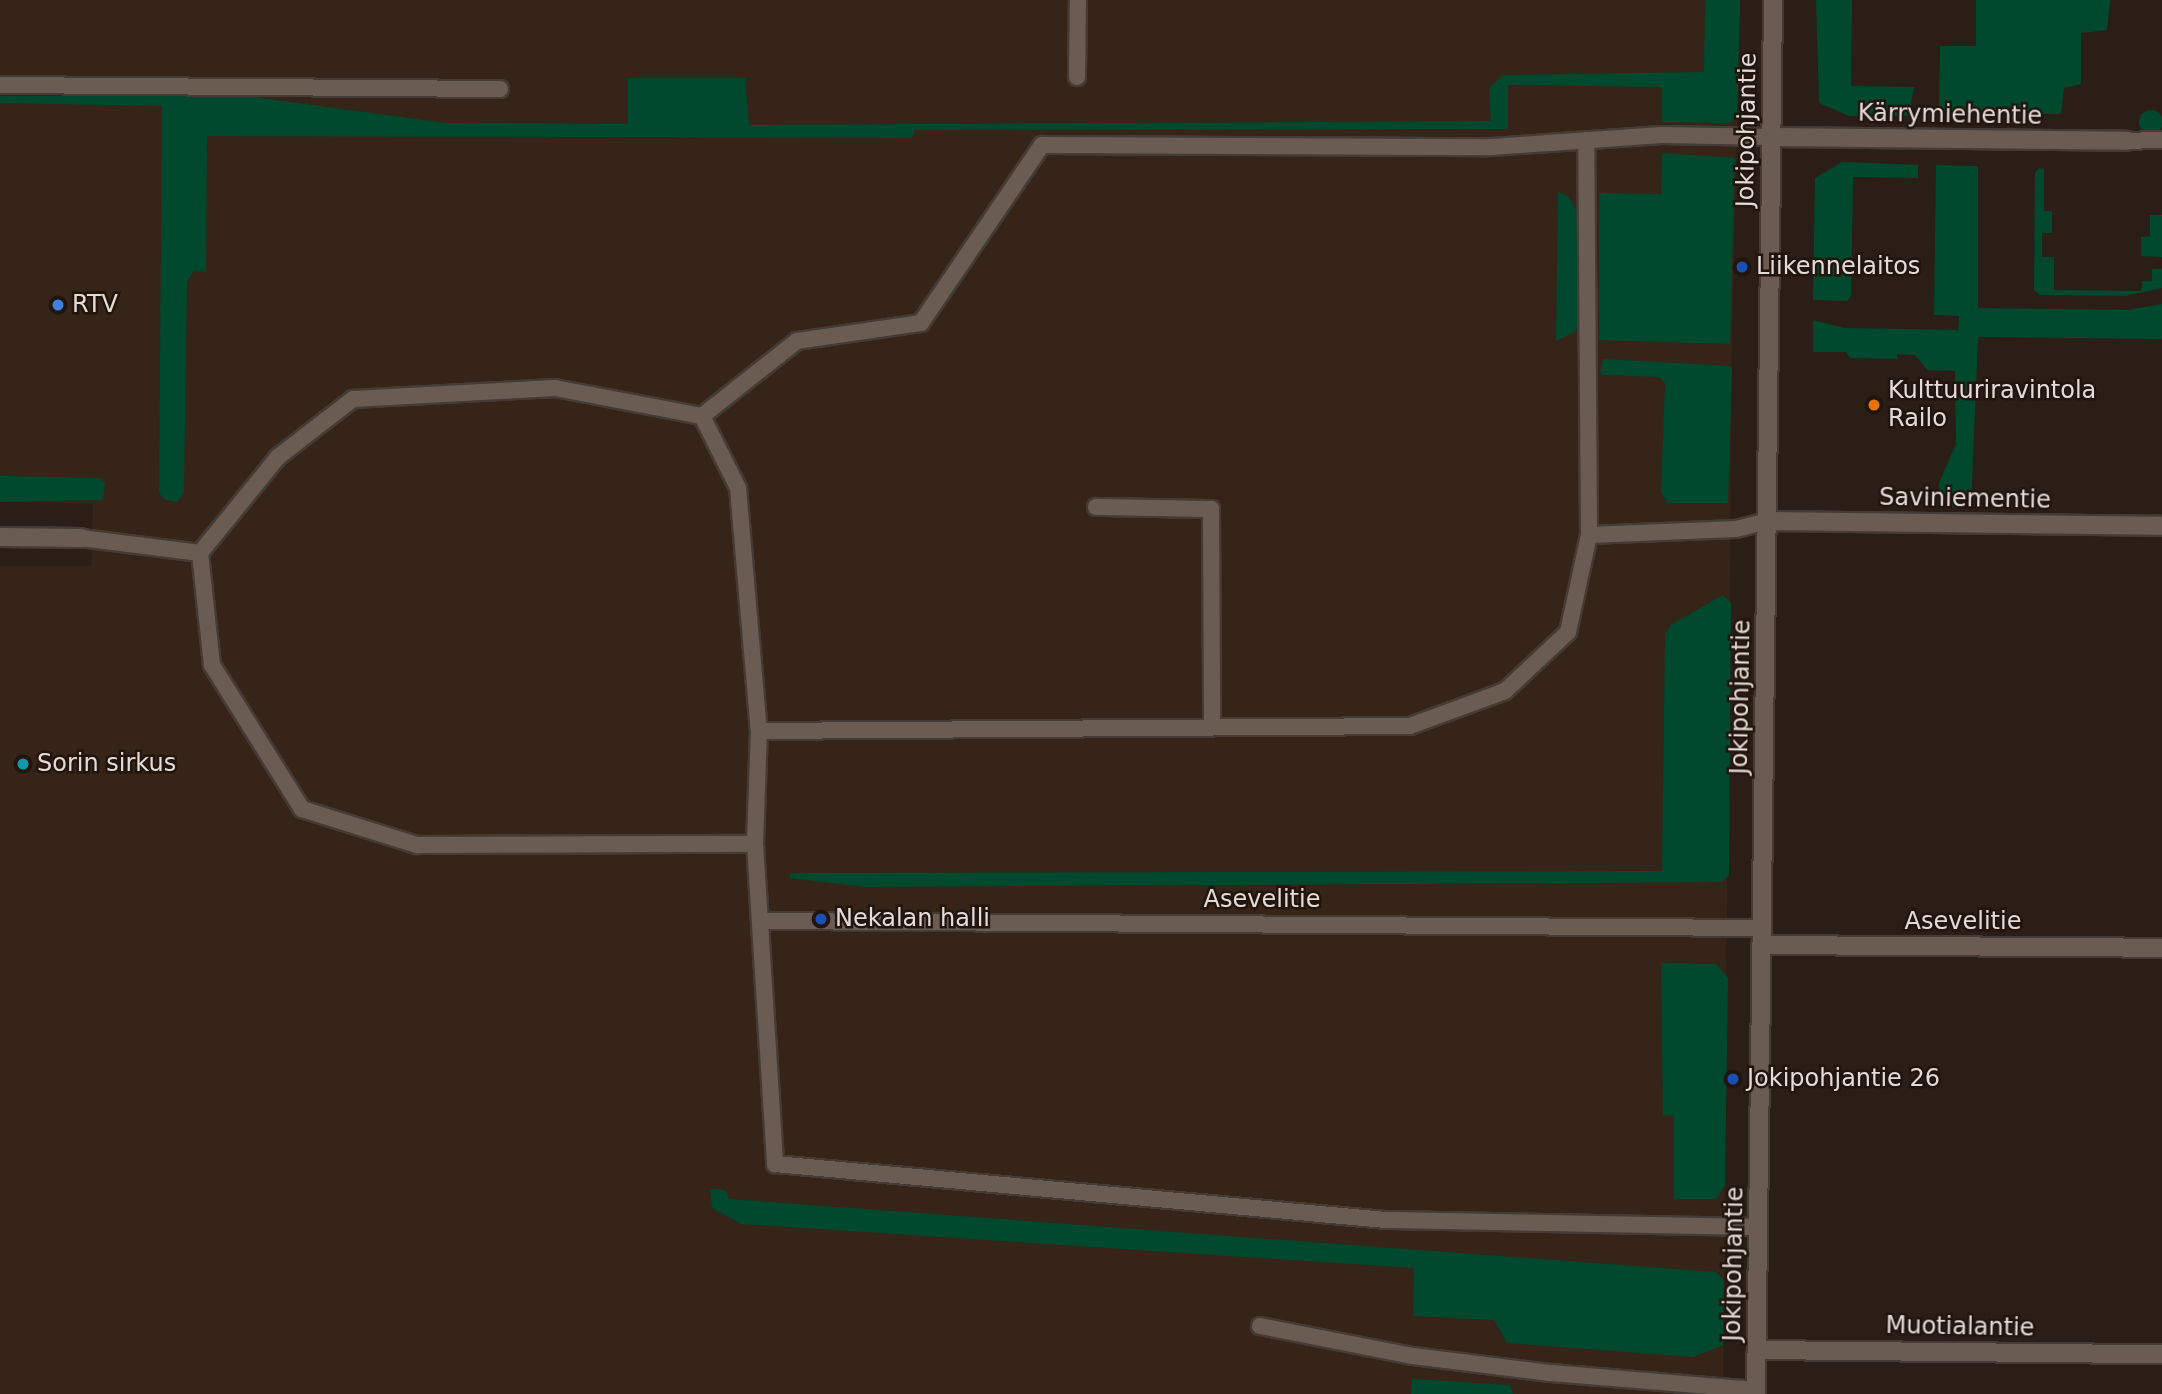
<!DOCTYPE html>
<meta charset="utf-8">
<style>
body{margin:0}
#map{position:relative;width:2162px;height:1394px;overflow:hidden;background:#2a1e16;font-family:"DejaVu Sans",sans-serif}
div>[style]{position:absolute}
.built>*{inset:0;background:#352417}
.green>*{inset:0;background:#01492e}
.round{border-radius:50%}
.roads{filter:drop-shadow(2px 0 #443b36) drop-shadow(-2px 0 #443b36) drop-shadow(0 2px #443b36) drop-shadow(0 -2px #443b36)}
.service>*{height:16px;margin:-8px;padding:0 8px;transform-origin:8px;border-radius:8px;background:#6b5c53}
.minor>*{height:18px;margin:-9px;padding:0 9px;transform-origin:9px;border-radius:9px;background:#6b5c53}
.tertiary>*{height:18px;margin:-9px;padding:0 9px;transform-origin:9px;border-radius:9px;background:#6b5c53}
.secondary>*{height:18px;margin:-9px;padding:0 9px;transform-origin:9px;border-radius:9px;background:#6b5c53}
.dots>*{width:19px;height:19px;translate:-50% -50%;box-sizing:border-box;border:4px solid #21150d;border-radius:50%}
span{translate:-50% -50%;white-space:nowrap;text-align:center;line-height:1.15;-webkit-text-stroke:5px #21150d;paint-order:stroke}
.street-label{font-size:24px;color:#e4dbd6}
.poi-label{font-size:24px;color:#e4dbd6}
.left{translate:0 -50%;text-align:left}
</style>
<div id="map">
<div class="built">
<div style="clip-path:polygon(0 0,1740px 0,1732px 343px,1723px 1394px,0 1394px,0 566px,91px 566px,93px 504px,0 502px)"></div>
</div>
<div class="green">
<div style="clip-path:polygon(1705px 0,1740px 0,1737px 117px,1730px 123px,1662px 122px,1662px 87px,1508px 85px,1508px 129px,915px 130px,911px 138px,207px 136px,206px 272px,194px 271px,187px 281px,184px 493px,177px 502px,163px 499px,159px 492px,162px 106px,0 103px,0 96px,246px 96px,445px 123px,628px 124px,628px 78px,745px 78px,749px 125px,1491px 121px,1489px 88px,1503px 75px,1704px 72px)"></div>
<div style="clip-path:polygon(1816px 0,1852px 0,1851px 86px,1914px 87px,1909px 116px,1849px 116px,1819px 103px)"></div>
<div style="clip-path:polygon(1976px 0,2110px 0,2107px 30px,2081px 33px,2081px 84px,2064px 88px,2061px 114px,1939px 112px,1940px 46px,1976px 46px)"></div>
<div class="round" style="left:2139px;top:110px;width:24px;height:24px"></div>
<div style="clip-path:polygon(1662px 153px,1735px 158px,1730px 344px,1599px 340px,1599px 193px,1661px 194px)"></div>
<div style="clip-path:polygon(1842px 162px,1918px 165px,1918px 178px,1853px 177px,1851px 296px,1847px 301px,1813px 300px,1815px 178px)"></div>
<div style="clip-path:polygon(1936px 165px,1978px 166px,1978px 308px,2127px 310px,2162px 304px,2162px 339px,1978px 337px,1971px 507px,1938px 507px,1939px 483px,1956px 444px,1955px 371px,1927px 370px,1915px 355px,1897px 354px,1898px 359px,1850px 358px,1846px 352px,1813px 352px,1813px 320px,1844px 328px,1958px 330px,1959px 316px,1934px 315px)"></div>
<div style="clip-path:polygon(2039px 168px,2044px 169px,2044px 211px,2052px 211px,2052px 233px,2042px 233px,2042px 257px,2054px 257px,2054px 290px,2141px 291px,2142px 281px,2152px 281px,2152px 269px,2162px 269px,2162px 288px,2126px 296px,2040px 295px,2034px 290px,2035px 172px)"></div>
<div style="clip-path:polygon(1558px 192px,1568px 196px,1579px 215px,1578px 322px,1576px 331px,1556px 341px)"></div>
<div style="clip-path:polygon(2150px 215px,2162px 215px,2162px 257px,2141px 256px,2141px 237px,2150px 236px)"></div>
<div style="clip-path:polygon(1603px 359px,1732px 366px,1728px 503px,1667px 503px,1661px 492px,1665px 383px,1659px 377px,1604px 375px,1600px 373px)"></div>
<div style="clip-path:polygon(0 476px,99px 478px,105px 483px,103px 500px,0 502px)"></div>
<div style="clip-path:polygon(1723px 595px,1731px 603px,1729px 875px,1722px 882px,865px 887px,789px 878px,791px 873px,1662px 871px,1665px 634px,1672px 624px)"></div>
<div style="clip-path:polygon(1661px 963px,1716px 964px,1728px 978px,1725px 1185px,1716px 1199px,1674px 1199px,1674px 1116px,1663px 1115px)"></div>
<div style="clip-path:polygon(710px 1189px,726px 1190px,729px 1199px,1716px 1272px,1724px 1281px,1723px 1345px,1693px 1357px,1507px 1343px,1494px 1320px,1413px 1316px,1414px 1268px,741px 1224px,712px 1208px)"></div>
<div style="clip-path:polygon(1412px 1379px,1510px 1385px,1513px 1394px,1411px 1394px)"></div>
</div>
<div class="roads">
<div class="service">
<div style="left:1077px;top:77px;width:77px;rotate:-89.3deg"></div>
<div style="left:0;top:85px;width:500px;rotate:0.46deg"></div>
<div style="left:2127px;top:141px;width:35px;rotate:-2deg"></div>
<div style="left:702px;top:416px;width:121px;rotate:-38.3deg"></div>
<div style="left:797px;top:341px;width:125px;rotate:-8.3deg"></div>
<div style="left:921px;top:323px;width:215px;rotate:-55.8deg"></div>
<div style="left:1042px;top:145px;width:449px;rotate:0.3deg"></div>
<div style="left:1491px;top:147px;width:171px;rotate:-4deg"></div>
<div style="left:1662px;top:135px;width:109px;rotate:1.1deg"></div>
<div style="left:1096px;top:507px;width:115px;rotate:1deg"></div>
<div style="left:1211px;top:509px;width:218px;rotate:89.7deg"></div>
<div style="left:1589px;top:535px;width:147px;rotate:-2.3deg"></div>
<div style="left:1736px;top:529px;width:33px;rotate:-14deg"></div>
<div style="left:81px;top:538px;width:120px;rotate:7.2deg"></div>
<div style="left:200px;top:553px;width:113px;rotate:83.9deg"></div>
<div style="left:212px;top:665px;width:170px;rotate:58deg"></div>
<div style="left:302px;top:809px;width:121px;rotate:17.4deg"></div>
<div style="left:417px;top:845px;width:338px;rotate:-0.2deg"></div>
<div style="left:755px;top:844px;width:321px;rotate:86.4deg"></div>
<div style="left:775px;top:1164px;width:614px;rotate:5.24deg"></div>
<div style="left:1386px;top:1220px;width:373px;rotate:1.1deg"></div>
<div style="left:200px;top:553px;width:124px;rotate:-50.9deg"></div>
<div style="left:278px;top:457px;width:95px;rotate:-37.7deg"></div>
<div style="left:353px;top:399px;width:202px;rotate:-3.1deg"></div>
<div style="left:555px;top:388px;width:150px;rotate:10.8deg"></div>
<div style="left:702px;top:416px;width:80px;rotate:63.4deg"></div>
<div style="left:738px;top:488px;width:244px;rotate:85.1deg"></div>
<div style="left:755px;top:844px;width:113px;rotate:-88deg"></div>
<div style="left:759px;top:731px;width:651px;rotate:-0.44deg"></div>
<div style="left:1410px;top:726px;width:101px;rotate:-20.2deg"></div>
<div style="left:1505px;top:691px;width:86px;rotate:-43.1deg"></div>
<div style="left:1568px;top:632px;width:99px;rotate:-77.8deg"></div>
<div style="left:1589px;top:535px;width:395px;rotate:-90.4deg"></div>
<div style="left:760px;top:921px;width:1003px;rotate:0.4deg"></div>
<div style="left:1260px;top:1326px;width:156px;rotate:11.1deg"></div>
<div style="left:1413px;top:1356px;width:138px;rotate:7.1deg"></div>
<div style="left:1550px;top:1373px;width:207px;rotate:4.7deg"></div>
</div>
<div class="minor">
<div style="left:1771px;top:137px;width:356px;rotate:0.6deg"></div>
<div style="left:1768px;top:521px;width:394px;rotate:0.7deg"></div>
<div style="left:0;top:537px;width:81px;rotate:0.7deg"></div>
<div style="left:1763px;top:945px;width:399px;rotate:0.4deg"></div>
</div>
<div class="tertiary">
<div style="left:1757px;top:1350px;width:405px;rotate:0.6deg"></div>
</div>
<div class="secondary">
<div style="left:1756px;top:1394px;width:1394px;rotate:-89.3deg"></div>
</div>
</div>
<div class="dots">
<div style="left:1742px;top:267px;background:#1a4fb4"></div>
<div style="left:58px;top:305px;background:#3f7fe0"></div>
<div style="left:1874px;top:405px;background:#e8710a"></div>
<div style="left:23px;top:764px;background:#0f9aa8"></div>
<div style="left:821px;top:919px;background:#1a4fb4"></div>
<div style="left:1733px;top:1079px;background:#1a4fb4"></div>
</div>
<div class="street-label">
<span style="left:1950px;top:115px;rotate:1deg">Kärrymiehentie</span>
<span style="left:1747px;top:130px;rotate:-89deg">Jokipohjantie</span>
<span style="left:1965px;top:499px;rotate:1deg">Saviniementie</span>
<span style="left:1741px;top:697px;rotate:-89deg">Jokipohjantie</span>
<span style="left:1262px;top:900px">Asevelitie</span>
<span style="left:1963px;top:922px">Asevelitie</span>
<span style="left:1734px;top:1264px;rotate:-89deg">Jokipohjantie</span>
<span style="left:1960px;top:1327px;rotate:1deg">Muotialantie</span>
</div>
<div class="poi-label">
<span class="left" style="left:1756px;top:267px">Liikennelaitos</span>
<span class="left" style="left:72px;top:305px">RTV</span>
<span class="left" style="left:1888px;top:405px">Kulttuuriravintola<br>Railo</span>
<span class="left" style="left:37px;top:764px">Sorin sirkus</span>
<span class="left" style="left:835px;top:919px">Nekalan halli</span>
<span class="left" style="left:1747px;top:1079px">Jokipohjantie 26</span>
</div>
</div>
